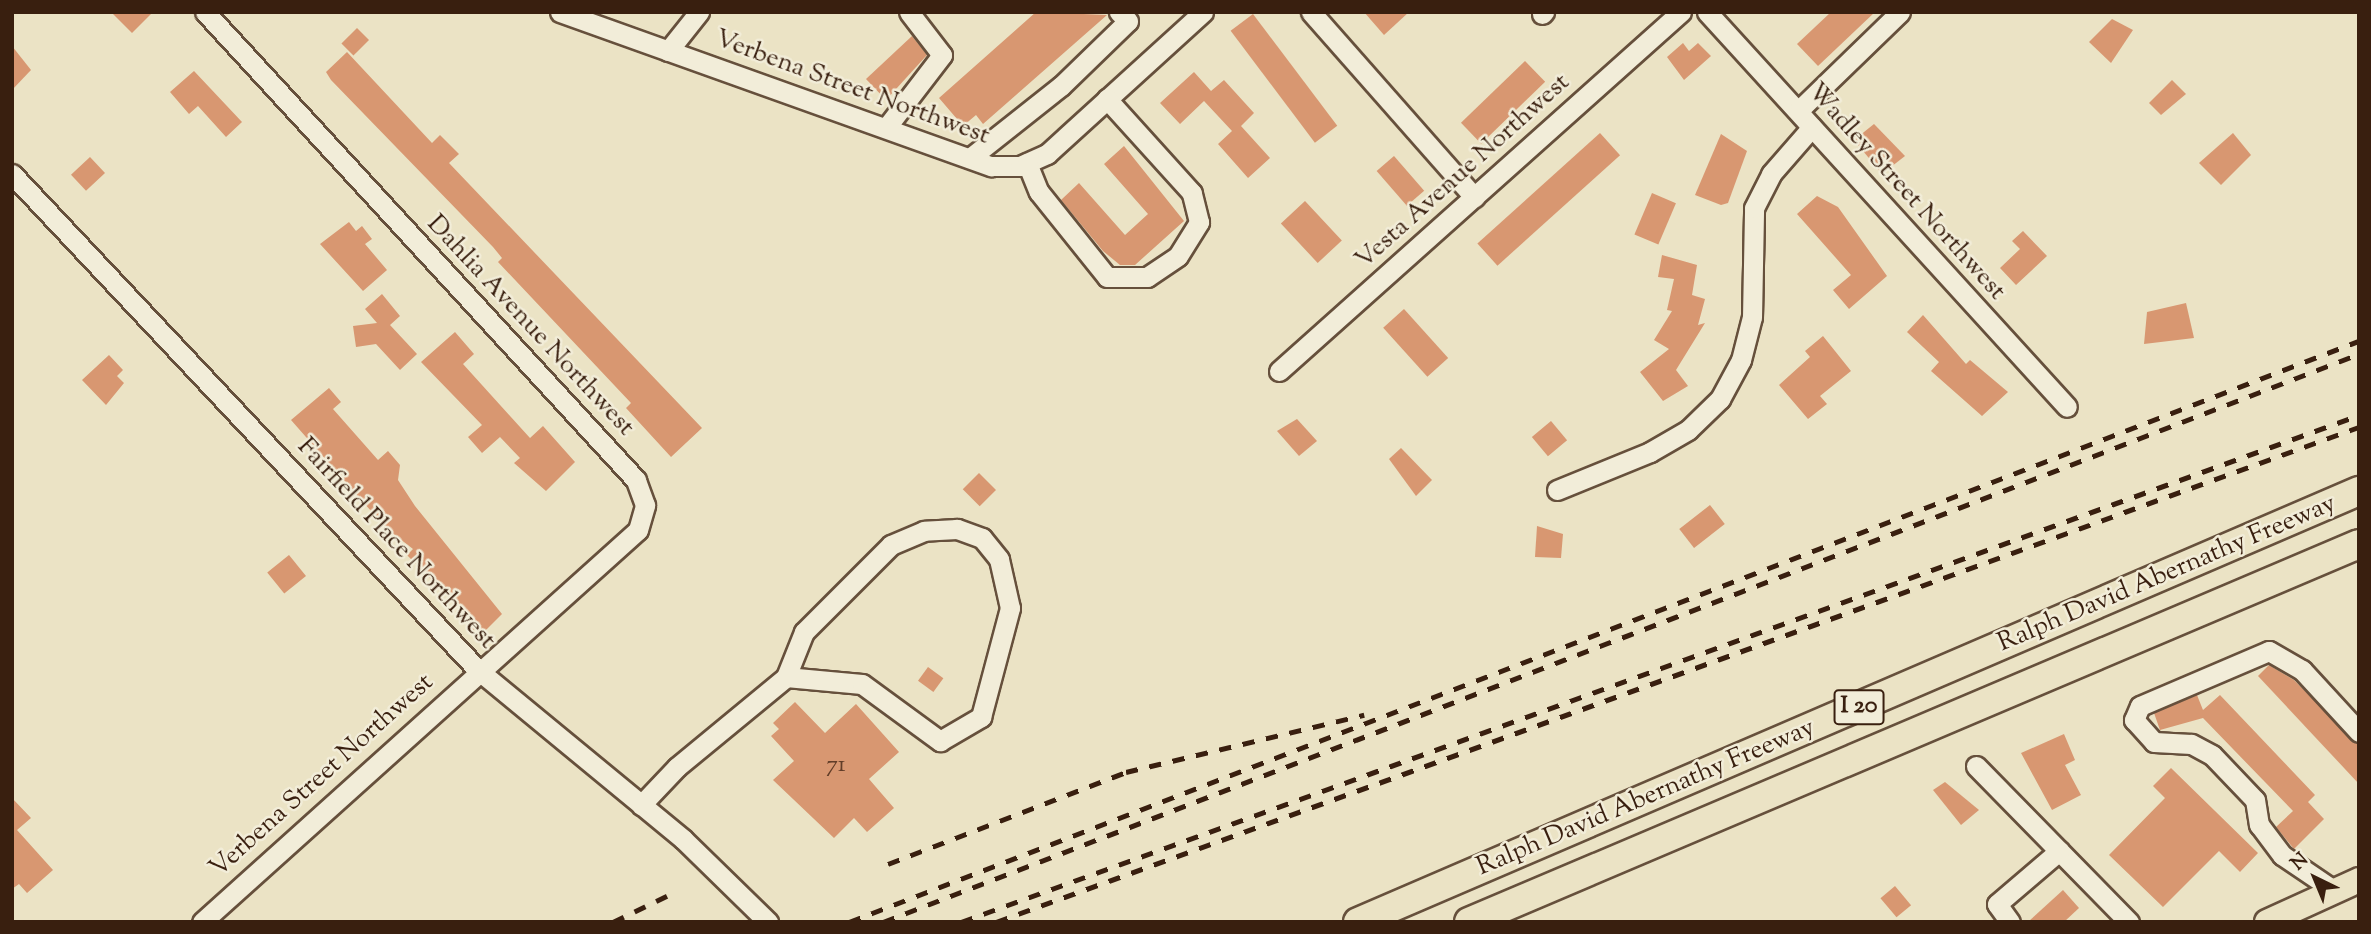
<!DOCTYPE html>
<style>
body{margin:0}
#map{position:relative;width:2371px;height:934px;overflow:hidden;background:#ebe3c5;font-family:"Sorts Mill Goudy",serif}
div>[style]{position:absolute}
.building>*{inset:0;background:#d89771;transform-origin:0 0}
.roads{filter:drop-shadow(2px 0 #66503c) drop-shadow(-2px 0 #66503c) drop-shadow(0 2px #66503c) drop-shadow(0 -2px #66503c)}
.minor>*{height:19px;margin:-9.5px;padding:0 9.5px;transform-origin:9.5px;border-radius:9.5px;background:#f2edd9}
.major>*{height:24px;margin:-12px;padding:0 12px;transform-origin:12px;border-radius:12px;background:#ebe3c5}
.highway>*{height:28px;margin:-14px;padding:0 14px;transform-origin:14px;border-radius:14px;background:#ebe3c5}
.rail>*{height:5px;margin-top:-2.5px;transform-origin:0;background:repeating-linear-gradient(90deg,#391f0f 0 12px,transparent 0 24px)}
span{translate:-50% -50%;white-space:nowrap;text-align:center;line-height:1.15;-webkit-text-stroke:5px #f2edd9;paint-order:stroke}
.number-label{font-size:23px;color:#613d28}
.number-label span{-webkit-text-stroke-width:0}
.shield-label span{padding:2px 5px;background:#f2edd9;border:2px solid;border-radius:5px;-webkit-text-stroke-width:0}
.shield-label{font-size:24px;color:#391f0f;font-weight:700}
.street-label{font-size:26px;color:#391f0f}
.frame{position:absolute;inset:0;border:14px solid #391f0f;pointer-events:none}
.north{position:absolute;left:2280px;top:843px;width:70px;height:70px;-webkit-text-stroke:5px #f2edd9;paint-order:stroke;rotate:317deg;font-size:19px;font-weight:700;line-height:28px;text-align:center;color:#391f0f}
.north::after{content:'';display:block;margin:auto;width:24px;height:32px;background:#391f0f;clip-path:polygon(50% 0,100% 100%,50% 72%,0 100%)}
</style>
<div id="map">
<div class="building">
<div style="clip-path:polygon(111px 12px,153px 12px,132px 33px)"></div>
<div style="clip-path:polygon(1036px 12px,1107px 15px,983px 124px,976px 115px,963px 126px,939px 98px)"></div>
<div style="clip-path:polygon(1364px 12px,1409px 12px,1384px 35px)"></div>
<div style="clip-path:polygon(1831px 12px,1875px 12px,1818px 66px,1797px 44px)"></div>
<div style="left:1253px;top:14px;width:140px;height:28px;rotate:53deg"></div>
<div style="clip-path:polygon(2112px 19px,2133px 30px,2111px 63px,2089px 42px)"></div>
<div style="left:357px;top:28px;width:17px;height:22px;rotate:45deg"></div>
<div style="clip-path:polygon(912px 36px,927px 55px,886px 100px,866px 79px)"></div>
<div style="clip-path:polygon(1683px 43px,1689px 51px,1698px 43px,1711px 56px,1684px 80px,1667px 57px)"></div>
<div style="clip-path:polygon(12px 46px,31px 70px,12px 90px)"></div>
<div style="clip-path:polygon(347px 52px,432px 143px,440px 135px,459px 154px,449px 163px,702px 428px,671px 457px,626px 408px,631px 403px,498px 262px,502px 258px,493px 247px,331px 80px,326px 72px)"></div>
<div style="left:1525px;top:61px;width:29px;height:89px;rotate:46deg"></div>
<div style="clip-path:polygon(194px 71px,242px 122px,226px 137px,198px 106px,189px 114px,170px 92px)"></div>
<div style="clip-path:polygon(1194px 72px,1211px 91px,1224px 80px,1254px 113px,1241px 126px,1270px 158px,1248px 178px,1218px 144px,1232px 131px,1204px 101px,1180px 124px,1160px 103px)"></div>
<div style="clip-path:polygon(2172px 80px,2186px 94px,2161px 115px,2149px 103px)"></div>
<div style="clip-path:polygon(1874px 124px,1905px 156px,1882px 174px,1854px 140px)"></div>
<div style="left:1600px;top:133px;width:30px;height:165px;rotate:48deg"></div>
<div style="clip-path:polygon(2233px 133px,2251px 155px,2221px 185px,2199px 163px)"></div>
<div style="clip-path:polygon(1721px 134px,1747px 151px,1728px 203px,1721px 205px,1695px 195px)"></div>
<div style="clip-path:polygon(1124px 146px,1184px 221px,1135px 265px,1120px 265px,1103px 251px,1061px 200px,1079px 183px,1125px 235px,1148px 214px,1104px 164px)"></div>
<div style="left:1394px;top:156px;width:46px;height:23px;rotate:49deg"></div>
<div style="left:90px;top:157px;width:22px;height:26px;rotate:47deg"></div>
<div style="left:1652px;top:193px;width:26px;height:45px;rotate:23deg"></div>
<div style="clip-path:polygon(1817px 196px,1838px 207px,1887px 276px,1849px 309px,1833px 290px,1851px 275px,1797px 214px)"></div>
<div style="left:1305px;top:201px;width:54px;height:33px;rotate:47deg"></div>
<div style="clip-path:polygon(349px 222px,356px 231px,362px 226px,372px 239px,365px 244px,387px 270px,363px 291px,320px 244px)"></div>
<div style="clip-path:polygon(2023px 231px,2047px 256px,2016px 285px,2000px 268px,2020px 249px,2012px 241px)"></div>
<div style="clip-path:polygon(1662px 255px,1697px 265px,1692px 295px,1705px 299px,1698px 325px,1705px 323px,1676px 370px,1688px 386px,1663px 401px,1640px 372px,1669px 349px,1654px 340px,1672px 311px,1667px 310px,1674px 279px,1658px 277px)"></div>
<div style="clip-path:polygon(382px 294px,400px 316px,390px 325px,417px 354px,400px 370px,376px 344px,356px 347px,353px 326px,377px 323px,365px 309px)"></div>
<div style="clip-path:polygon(2186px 303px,2194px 338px,2144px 344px,2147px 312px)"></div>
<div style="left:1404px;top:309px;width:66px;height:28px;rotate:48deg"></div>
<div style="clip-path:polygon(1923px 315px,1966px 364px,1970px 360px,2008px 392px,1982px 416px,1931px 371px,1939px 362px,1907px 332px)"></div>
<div style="clip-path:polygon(455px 332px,474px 354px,463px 364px,530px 438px,543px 426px,575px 462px,546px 491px,514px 463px,520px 458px,500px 437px,482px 453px,468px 437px,482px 425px,421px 362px)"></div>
<div style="clip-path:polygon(1823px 336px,1851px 371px,1820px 396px,1827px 404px,1808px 419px,1779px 385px,1810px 357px,1805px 351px)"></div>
<div style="clip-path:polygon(109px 355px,123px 370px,117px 376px,124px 383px,106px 405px,82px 380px)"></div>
<div style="clip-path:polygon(329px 388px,341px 402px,333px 409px,378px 460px,388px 451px,400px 465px,398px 480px,415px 506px,502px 614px,478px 638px,461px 610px,407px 555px,413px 549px,386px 528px,291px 420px)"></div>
<div style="clip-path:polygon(1297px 419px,1317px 441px,1299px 456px,1277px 431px)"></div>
<div style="left:1551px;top:421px;width:25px;height:25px;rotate:50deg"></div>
<div style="clip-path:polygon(1401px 448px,1432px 480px,1416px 496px,1389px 459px)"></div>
<div style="left:979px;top:473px;width:24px;height:23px;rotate:45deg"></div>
<div style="left:1710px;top:505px;width:24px;height:39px;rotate:52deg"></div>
<div style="clip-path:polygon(1537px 526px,1563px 534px,1561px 558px,1535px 557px)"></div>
<div style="left:289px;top:555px;width:27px;height:28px;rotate:51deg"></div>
<div style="clip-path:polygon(2269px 665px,2294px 680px,2359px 745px,2359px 784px,2258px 676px)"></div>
<div style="left:928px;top:667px;width:19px;height:17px;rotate:36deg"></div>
<div style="clip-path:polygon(2197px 695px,2203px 710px,2220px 695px,2315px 795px,2308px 802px,2324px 819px,2294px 849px,2276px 827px,2293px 811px,2203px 718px,2160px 730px,2154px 713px)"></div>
<div style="clip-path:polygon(795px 702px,825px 733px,856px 704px,899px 752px,869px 779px,894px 808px,867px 832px,854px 818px,834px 838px,773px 780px,794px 761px,771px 736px,779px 729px,773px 723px)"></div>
<div style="clip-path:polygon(2064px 734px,2075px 760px,2065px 765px,2081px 795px,2052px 810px,2021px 753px)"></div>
<div style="clip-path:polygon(2171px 768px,2258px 853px,2240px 872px,2219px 851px,2163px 907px,2109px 855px,2165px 798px,2153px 786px)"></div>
<div style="clip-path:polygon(1945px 782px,1979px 810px,1961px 825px,1933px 790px)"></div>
<div style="clip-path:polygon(12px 798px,31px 818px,17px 830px,53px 870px,27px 893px,19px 884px,12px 889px)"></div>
<div style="left:1895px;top:886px;width:25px;height:19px;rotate:50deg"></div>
<div style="clip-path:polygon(2063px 890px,2079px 908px,2064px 922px,2028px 922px)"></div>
</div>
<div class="roads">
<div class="minor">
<div style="left:560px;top:12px;width:458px;rotate:19.7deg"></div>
<div style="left:991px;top:166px;width:29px"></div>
<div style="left:1020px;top:166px;width:30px;rotate:-24deg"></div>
<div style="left:1047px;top:154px;width:211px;rotate:-42.3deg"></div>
<div style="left:1311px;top:12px;width:247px;rotate:48.6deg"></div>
<div style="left:1707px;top:12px;width:534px;rotate:47.65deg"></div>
<div style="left:1542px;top:14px;width:3px;rotate:-45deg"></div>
<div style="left:668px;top:51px;width:50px;rotate:-51.5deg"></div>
<div style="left:1798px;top:111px;width:142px;rotate:-44.1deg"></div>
<div style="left:886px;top:128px;width:92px;rotate:-52.5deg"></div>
<div style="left:942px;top:55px;width:54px;rotate:-127.5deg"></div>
<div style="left:970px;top:158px;width:116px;rotate:-38.4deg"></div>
<div style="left:1061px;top:86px;width:93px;rotate:-44.1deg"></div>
<div style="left:1128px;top:21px;width:13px;rotate:-135deg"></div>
<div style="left:1027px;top:163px;width:31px;rotate:68deg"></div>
<div style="left:1039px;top:192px;width:109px;rotate:51.3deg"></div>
<div style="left:1107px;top:277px;width:40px"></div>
<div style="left:1147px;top:277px;width:37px;rotate:-34deg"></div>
<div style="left:1178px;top:256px;width:40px;rotate:-58deg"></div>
<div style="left:1199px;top:222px;width:30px;rotate:-104deg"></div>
<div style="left:1192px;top:193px;width:127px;rotate:-132.1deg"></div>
<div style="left:12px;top:174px;width:681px;rotate:46.79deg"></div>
<div style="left:478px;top:670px;width:266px;rotate:39.5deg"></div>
<div style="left:683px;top:839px;width:119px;rotate:44.3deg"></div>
<div style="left:1279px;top:371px;width:539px;rotate:-41.77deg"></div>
<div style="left:1557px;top:490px;width:100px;rotate:-22.2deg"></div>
<div style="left:1650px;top:452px;width:44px;rotate:-30.1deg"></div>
<div style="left:1688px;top:430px;width:45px;rotate:-44.1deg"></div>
<div style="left:1720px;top:399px;width:44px;rotate:-61.7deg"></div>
<div style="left:1741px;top:360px;width:44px;rotate:-75.7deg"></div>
<div style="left:1752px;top:317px;width:109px;rotate:-88.9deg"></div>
<div style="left:1754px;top:208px;width:38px;rotate:-63deg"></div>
<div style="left:1771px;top:174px;width:62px;rotate:-48.9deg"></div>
<div style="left:1976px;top:766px;width:219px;rotate:45.6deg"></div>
<div style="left:641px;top:805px;width:52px;rotate:-46.5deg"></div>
<div style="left:677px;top:767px;width:141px;rotate:-39.5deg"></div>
<div style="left:786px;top:677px;width:76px;rotate:5.3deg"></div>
<div style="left:862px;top:684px;width:97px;rotate:36.2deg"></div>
<div style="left:940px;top:741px;width:48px;rotate:-30.3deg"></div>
<div style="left:981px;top:717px;width:113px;rotate:-75.1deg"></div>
<div style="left:1010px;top:608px;width:50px;rotate:-102.7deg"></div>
<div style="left:999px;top:559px;width:27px;rotate:-129deg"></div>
<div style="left:982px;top:538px;width:27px;rotate:-160deg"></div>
<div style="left:957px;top:529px;width:33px;rotate:177deg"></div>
<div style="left:924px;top:531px;width:36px;rotate:157deg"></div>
<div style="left:891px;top:545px;width:123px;rotate:135deg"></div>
<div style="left:804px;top:632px;width:48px;rotate:111.8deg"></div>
<div style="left:2335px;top:891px;width:64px;rotate:-145.8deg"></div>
<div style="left:2282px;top:855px;width:38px;rotate:-127deg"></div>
<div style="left:2259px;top:825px;width:25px;rotate:-99deg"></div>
<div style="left:2255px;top:800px;width:62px;rotate:-133.7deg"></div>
<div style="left:2212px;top:755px;width:24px;rotate:-152deg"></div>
<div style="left:2191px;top:744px;width:37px;rotate:-177deg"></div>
<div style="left:2154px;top:742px;width:30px;rotate:-132deg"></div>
<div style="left:2134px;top:720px;width:15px;rotate:-67deg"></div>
<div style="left:2140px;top:706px;width:140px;rotate:-23.1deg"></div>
<div style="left:2269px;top:651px;width:38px;rotate:30deg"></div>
<div style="left:2302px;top:670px;width:84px;rotate:47.4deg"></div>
<div style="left:202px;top:922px;width:586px;rotate:-41.96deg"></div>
<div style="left:638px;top:530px;width:26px;rotate:-74deg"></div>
<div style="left:645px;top:505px;width:27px;rotate:-110deg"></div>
<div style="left:636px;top:480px;width:636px;rotate:-132.64deg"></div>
<div style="left:2010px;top:922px;width:22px;rotate:-126deg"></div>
<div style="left:1997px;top:904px;width:82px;rotate:-40.5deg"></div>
</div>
<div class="major">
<div style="left:2267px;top:922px;width:101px;rotate:-24.5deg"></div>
</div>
<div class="highway">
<div style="left:1358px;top:922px;width:1090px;rotate:-23.3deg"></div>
<div style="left:1469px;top:922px;width:967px;rotate:-23.01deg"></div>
</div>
</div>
<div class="rail">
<div style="left:888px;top:864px;width:255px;rotate:-21.1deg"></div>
<div style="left:1126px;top:772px;width:245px;rotate:-13.5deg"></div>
<div style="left:613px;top:922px;width:67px;rotate:-25.8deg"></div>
<div style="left:849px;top:922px;width:1618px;rotate:-21.05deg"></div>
<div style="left:883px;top:922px;width:1582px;rotate:-21.05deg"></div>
<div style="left:961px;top:922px;width:1487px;rotate:-19.93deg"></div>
<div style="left:996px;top:922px;width:1450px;rotate:-19.96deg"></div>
</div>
<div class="number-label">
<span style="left:836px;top:766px">71</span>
</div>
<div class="shield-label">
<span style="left:1859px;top:707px">I 20</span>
</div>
<div class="street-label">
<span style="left:852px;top:88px;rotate:20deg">Verbena Street Northwest</span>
<span style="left:1463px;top:172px;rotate:-42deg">Vesta Avenue Northwest</span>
<span style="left:1906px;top:192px;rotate:48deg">Wadley Street Northwest</span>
<span style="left:530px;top:326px;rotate:47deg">Dahlia Avenue Northwest</span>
<span style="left:396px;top:544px;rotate:47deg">Fairfield Place Northwest</span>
<span style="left:2167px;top:574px;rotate:-23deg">Ralph David Abernathy Freeway</span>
<span style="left:322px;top:776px;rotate:-42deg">Verbena Street Northwest</span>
<span style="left:1646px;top:798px;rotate:-23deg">Ralph David Abernathy Freeway</span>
</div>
<div class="frame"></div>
<div class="north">N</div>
</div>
